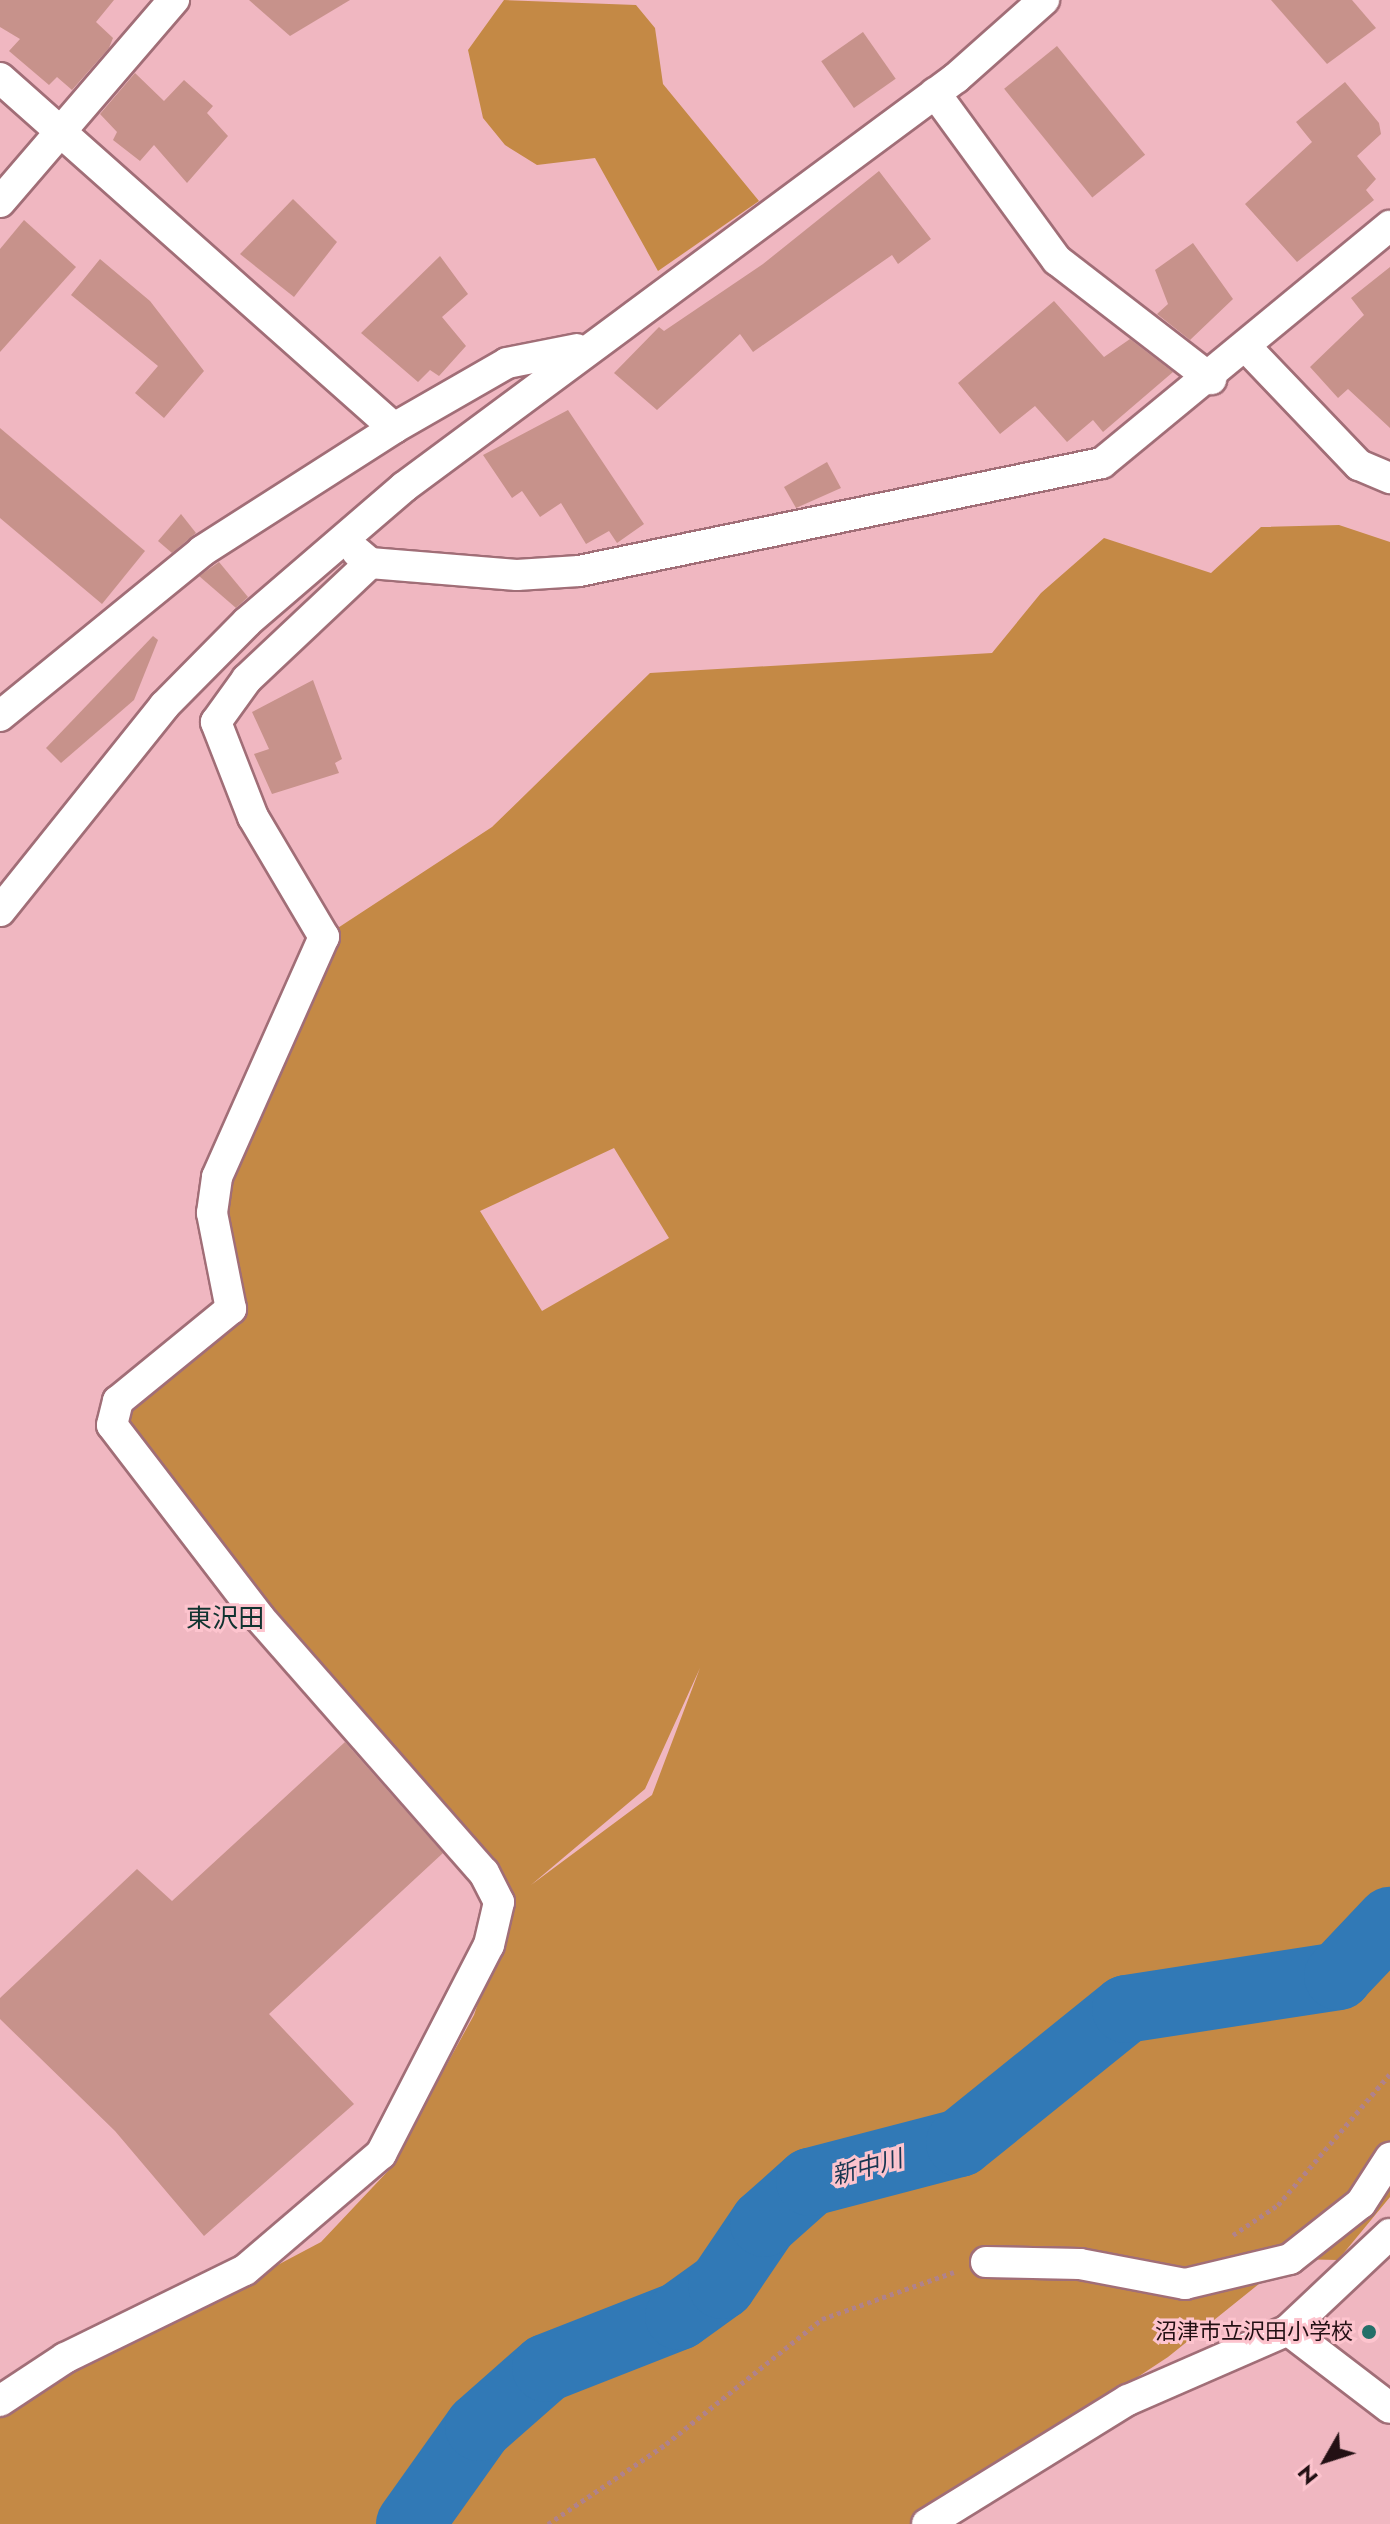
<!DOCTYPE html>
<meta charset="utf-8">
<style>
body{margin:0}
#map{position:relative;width:1390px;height:2524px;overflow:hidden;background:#f0b7c1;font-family:Jost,"Noto Sans JP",sans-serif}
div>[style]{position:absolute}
.green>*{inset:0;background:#c48945}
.river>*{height:68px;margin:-34px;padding:0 34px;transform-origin:34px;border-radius:34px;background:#3179b6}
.building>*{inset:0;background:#c7928b;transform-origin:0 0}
.path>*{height:5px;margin-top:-2.5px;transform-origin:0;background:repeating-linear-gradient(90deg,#b0828b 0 4px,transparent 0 8px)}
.roads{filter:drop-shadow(2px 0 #a16e77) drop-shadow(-2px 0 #a16e77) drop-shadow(0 2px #a16e77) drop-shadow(0 -2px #a16e77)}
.street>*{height:30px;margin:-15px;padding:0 15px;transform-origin:15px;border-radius:15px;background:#fff}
.dots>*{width:22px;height:22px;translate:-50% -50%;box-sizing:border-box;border:4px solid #fdc4ce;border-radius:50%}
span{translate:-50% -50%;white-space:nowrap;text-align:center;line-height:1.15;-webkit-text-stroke:6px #fdc4ce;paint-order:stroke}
.poi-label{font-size:22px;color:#231014}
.right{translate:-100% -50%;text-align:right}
.water-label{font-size:24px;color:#183651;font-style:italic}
.quarter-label{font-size:26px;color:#113330}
.north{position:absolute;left:1286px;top:2420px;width:80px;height:80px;-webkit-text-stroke:6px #fdc4ce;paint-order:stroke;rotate:231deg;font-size:22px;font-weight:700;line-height:32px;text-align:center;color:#231014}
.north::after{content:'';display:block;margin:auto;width:28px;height:36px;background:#231014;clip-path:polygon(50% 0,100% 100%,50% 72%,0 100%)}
</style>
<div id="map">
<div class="green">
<div style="clip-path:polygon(504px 0,636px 5px,655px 28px,663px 84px,759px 201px,658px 271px,595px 158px,537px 165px,505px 145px,483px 118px,468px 50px)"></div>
<div style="clip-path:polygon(evenodd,1339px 525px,1390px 542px,1390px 2197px,1338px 2260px,1290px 2259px,1168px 2357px,915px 2524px,0 2524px,0 2401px,65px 2358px,130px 2343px,321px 2242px,388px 2171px,474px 2015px,513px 1899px,112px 1425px,220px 1302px,212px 1213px,324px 937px,492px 827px,650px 673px,992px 653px,1041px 593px,1104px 538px,1211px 573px,1261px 527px,1339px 525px,614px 1148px,669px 1238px,542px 1311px,480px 1211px,614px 1148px,1339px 525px,700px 1668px,652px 1795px,531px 1885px,645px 1789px,700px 1668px)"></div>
</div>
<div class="river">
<div style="left:410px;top:2524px;width:119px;rotate:-54.6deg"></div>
<div style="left:479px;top:2427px;width:89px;rotate:-41.4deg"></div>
<div style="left:546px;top:2368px;width:143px;rotate:-21.4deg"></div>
<div style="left:679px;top:2316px;width:53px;rotate:-35.8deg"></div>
<div style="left:722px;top:2285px;width:75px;rotate:-55.9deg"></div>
<div style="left:764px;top:2223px;width:62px;rotate:-41.7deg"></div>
<div style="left:810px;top:2182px;width:155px;rotate:-14.6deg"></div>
<div style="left:960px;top:2143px;width:213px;rotate:-38.9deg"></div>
<div style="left:1126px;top:2009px;width:215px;rotate:-8.8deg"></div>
<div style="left:1338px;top:1976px;width:76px;rotate:-46.6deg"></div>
</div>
<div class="building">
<div style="clip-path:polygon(0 0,114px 0,96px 22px,113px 38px,109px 48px,72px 90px,57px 77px,49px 85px,9px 51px,20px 39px,0 27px)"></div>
<div style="clip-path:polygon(249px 0,350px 0,290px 36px)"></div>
<div style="clip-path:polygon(1271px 0,1352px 0,1376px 28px,1327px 64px)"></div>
<div style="left:863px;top:32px;width:57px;height:51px;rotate:55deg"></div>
<div style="left:1057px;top:46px;width:140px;height:68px;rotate:51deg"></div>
<div style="clip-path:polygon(135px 73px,164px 101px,184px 80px,213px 106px,207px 113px,228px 136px,187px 183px,154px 145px,140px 161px,113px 140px,117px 132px,100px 114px)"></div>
<div style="clip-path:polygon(1345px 82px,1379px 123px,1381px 134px,1357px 156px,1376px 179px,1366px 190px,1374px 200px,1297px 262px,1245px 204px,1312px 142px,1296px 122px)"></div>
<div style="clip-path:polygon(879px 171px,931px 239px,898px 264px,892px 255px,753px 352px,740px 334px,657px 410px,614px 373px,659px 327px,664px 331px,763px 264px)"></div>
<div style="clip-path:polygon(293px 199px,337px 242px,294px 297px,240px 254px)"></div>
<div style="clip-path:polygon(24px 220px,76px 267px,0 352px,0 249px)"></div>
<div style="clip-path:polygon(1193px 243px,1233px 299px,1190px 340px,1157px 314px,1168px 304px,1155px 270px)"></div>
<div style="clip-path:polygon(440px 256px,468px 294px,442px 317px,466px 346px,439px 376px,430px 370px,418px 382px,361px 333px)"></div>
<div style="clip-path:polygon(100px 259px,150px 301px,204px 371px,164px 418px,135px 393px,158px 366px,71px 295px)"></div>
<div style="clip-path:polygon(1390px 267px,1390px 428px,1348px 389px,1338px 398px,1310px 367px,1364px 315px,1351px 298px)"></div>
<div style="clip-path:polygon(1054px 301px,1104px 357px,1130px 339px,1173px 372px,1103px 432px,1093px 420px,1067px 442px,1035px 406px,1000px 434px,958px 383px)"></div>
<div style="clip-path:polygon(568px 410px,644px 524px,617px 543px,609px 531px,586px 544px,561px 503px,540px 517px,522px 491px,512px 498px,483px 455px)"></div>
<div style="clip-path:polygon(0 428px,145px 551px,102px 604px,0 518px)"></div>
<div style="clip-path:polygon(827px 462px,841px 488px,796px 508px,784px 487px)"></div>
<div style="clip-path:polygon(181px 514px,196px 533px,172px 553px,158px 541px)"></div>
<div style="clip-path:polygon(219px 562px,248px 597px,236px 608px,199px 576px)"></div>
<div style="clip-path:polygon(153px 636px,158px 640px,134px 700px,61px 763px,46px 748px)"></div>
<div style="clip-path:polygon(313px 680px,342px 759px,335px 763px,339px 773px,272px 794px,254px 754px,269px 749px,252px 712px)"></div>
<div style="clip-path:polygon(345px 1742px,443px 1853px,269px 2014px,354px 2104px,204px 2236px,115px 2131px,0 2019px,0 1998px,137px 1869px,172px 1901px)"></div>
</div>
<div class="path">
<div style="left:1233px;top:2235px;width:54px;rotate:-33.7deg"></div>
<div style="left:1278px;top:2205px;width:172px;rotate:-49.5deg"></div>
<div style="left:548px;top:2524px;width:143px;rotate:-34.1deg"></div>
<div style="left:666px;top:2444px;width:200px;rotate:-38.7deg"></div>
<div style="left:822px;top:2319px;width:140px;rotate:-19.6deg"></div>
</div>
<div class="roads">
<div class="street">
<div style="left:0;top:78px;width:527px;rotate:41.62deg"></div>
<div style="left:935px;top:93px;width:207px;rotate:53.9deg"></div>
<div style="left:1057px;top:260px;width:195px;rotate:37.7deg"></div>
<div style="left:0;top:202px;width:267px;rotate:-49.3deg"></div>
<div style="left:1247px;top:348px;width:162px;rotate:46.3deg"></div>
<div style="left:1359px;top:465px;width:34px;rotate:23deg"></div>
<div style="left:357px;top:552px;width:17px;rotate:40deg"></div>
<div style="left:370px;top:563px;width:147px;rotate:4.7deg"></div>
<div style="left:517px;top:575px;width:62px;rotate:-3.7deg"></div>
<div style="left:579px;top:571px;width:534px;rotate:-11.67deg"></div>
<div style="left:1102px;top:463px;width:373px;rotate:-39.5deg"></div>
<div style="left:0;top:716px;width:261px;rotate:-39.2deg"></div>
<div style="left:202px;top:551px;width:228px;rotate:-32.6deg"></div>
<div style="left:394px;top:428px;width:130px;rotate:-29.9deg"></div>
<div style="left:507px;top:363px;width:71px;rotate:-11.3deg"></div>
<div style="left:0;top:911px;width:263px;rotate:-51.3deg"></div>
<div style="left:164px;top:706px;width:118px;rotate:-45.3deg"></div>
<div style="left:247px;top:622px;width:207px;rotate:-40.7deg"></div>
<div style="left:404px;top:487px;width:687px;rotate:-36.54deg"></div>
<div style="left:956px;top:78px;width:118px;rotate:-41.6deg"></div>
<div style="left:986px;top:2262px;width:94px;rotate:1.2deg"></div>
<div style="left:1080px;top:2264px;width:107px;rotate:10.8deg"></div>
<div style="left:1185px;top:2284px;width:108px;rotate:-13.4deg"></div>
<div style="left:1290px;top:2259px;width:90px;rotate:-38.3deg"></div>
<div style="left:1361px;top:2203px;width:54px;rotate:-57.2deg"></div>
<div style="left:1288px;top:2330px;width:128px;rotate:37.4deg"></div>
<div style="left:0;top:2401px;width:78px;rotate:-33.5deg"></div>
<div style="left:65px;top:2358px;width:200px;rotate:-26.1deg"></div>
<div style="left:245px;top:2270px;width:179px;rotate:-40.5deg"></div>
<div style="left:381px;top:2154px;width:235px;rotate:-62.7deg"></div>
<div style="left:489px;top:1945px;width:44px;rotate:-76.9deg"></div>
<div style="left:499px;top:1902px;width:33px;rotate:-117deg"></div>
<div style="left:484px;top:1873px;width:339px;rotate:-131.3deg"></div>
<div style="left:260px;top:1618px;width:243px;rotate:-127.5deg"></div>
<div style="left:112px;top:1425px;width:25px;rotate:-76deg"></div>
<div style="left:118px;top:1401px;width:146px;rotate:-39.2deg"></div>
<div style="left:231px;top:1309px;width:98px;rotate:-101.2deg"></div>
<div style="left:212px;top:1213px;width:36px;rotate:-82deg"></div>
<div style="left:217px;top:1177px;width:263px;rotate:-66deg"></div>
<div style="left:324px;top:937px;width:139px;rotate:-120.6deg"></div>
<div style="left:253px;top:817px;width:102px;rotate:-111.3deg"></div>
<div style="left:216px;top:722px;width:53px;rotate:-54.2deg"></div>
<div style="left:247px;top:679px;width:169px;rotate:-43.3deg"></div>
<div style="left:927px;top:2524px;width:236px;rotate:-31.7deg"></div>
<div style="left:1128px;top:2400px;width:175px;rotate:-23.6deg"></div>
<div style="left:1288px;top:2330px;width:140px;rotate:-43.3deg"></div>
</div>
</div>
<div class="dots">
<div style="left:1369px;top:2332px;background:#256f69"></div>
</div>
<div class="poi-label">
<span class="right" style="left:1353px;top:2332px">沼津市立沢田小学校</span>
</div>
<div class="water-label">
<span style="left:867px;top:2167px;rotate:-15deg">新中川</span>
</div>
<div class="quarter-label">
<span style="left:225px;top:1619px">東沢田</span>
</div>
<div class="north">N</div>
</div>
